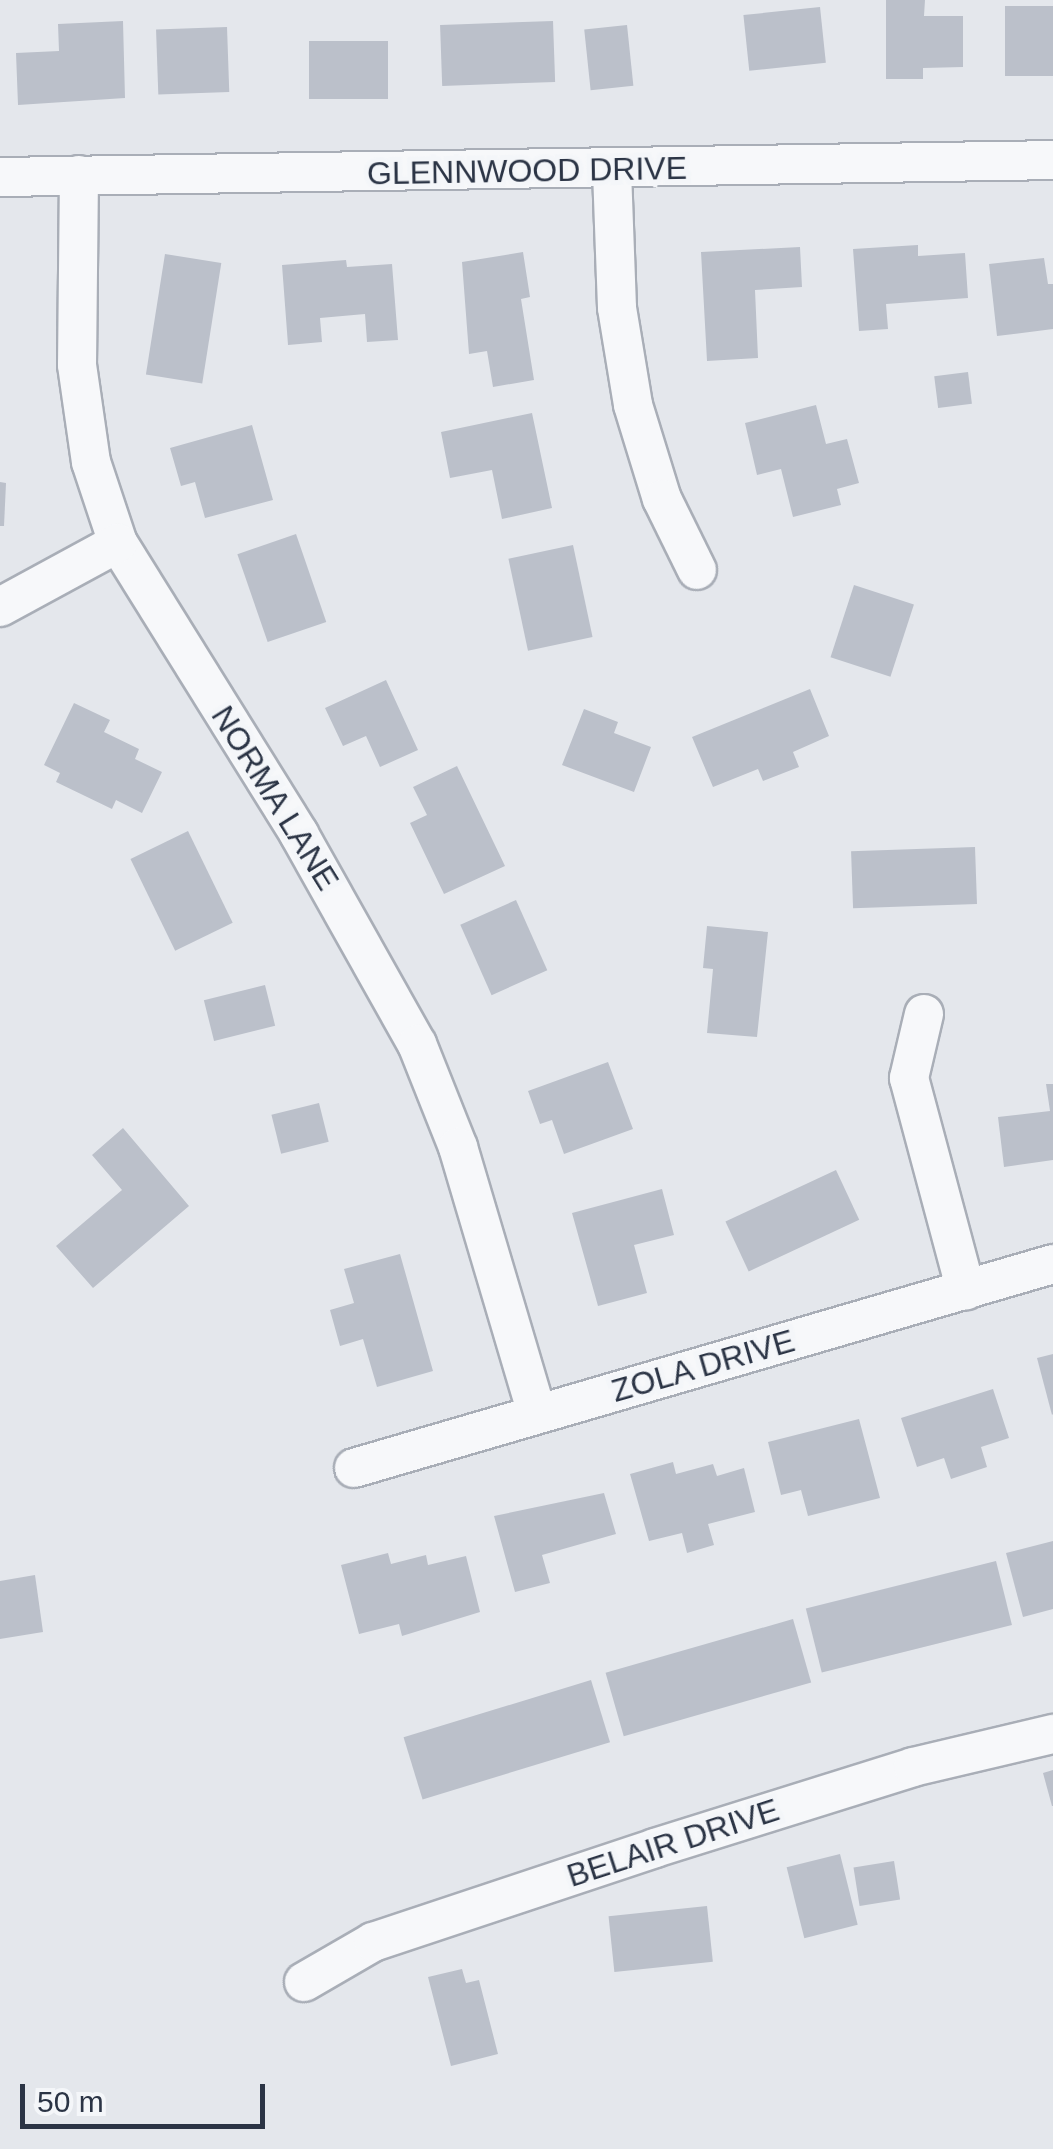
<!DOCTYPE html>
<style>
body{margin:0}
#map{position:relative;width:1053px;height:2149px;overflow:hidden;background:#e4e7ec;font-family:Arial,sans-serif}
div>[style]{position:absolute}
.building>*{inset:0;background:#bbc0ca;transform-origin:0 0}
.roads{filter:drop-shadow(2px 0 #a9aeb7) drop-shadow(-2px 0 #a9aeb7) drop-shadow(0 2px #a9aeb7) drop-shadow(0 -2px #a9aeb7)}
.minor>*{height:38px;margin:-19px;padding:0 19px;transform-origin:19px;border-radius:19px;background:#f7f8fa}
span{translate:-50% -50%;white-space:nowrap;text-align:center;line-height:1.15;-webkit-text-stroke:10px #f4f6f9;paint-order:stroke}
.street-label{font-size:32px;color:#2b3445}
.scale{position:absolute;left:20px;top:2084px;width:245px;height:45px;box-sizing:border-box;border:5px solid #2b3445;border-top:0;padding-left:12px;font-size:30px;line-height:35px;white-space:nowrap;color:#2b3445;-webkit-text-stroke:8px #f4f6f9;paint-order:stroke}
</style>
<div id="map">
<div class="building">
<div style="clip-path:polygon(886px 0,925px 0,924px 16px,963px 16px,963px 67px,923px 68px,923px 79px,886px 79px)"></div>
<div style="left:1053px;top:6px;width:70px;height:48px;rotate:90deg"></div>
<div style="left:820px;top:7px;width:56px;height:77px;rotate:84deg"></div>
<div style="clip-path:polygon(123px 21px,125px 98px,18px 105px,16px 53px,59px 51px,58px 24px)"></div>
<div style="left:553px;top:21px;width:61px;height:113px;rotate:88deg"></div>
<div style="left:627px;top:25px;width:61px;height:43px;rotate:84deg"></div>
<div style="left:227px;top:27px;width:65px;height:71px;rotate:88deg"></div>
<div style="left:309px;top:41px;width:79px;height:58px"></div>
<div style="clip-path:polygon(918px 245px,918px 256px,965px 253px,968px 298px,886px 304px,888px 329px,859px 331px,853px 249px)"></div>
<div style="clip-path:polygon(800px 247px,802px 287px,755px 290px,758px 358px,707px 361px,701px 252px)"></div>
<div style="clip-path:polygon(523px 252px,530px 297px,521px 299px,534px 380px,493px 387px,487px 351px,469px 354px,462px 262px)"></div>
<div style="left:165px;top:254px;width:57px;height:122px;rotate:9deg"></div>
<div style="clip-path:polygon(1044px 258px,1048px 284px,1053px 284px,1053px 329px,997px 336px,989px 264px)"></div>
<div style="clip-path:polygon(346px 260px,347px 267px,392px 264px,398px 340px,367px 342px,365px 314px,320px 318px,322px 342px,288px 345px,282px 265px)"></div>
<div style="left:968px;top:372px;width:32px;height:34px;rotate:83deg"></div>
<div style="clip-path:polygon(816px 405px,826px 444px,847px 439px,859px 483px,837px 489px,841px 505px,793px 517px,781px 469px,757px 475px,745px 423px)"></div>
<div style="clip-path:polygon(532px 413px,552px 508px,502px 519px,492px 470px,450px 478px,441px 432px)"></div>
<div style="clip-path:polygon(252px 425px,273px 500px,205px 518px,195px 482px,181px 486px,170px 448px)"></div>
<div style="clip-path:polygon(0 482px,6px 483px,4px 526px,0 526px)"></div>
<div style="left:296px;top:534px;width:93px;height:62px;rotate:71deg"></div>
<div style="left:573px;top:545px;width:94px;height:66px;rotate:78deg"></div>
<div style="left:854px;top:585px;width:63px;height:76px;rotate:18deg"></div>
<div style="clip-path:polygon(386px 680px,418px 750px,380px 767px,366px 736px,343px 746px,325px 708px)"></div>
<div style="clip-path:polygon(810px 689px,829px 736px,793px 752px,799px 767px,763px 781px,758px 769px,713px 787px,692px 737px)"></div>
<div style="clip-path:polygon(74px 703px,110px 720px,104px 732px,139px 749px,135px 759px,162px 772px,142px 813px,116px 800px,112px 809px,56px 782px,60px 773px,44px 765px)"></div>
<div style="clip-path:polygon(584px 709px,618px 722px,614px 733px,651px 747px,634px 792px,562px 765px)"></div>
<div style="clip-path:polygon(457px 766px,505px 866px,444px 894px,410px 823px,427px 815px,413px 787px)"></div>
<div style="left:188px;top:831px;width:102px;height:64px;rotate:64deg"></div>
<div style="left:975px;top:847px;width:57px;height:124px;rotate:88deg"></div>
<div style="left:516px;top:900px;width:77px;height:61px;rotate:66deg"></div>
<div style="clip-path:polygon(707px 926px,768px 932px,757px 1037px,707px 1033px,713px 969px,703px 968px)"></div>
<div style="left:265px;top:985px;width:42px;height:63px;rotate:76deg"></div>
<div style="clip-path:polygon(608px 1062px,633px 1129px,564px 1154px,552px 1120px,540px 1124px,528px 1091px)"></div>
<div style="clip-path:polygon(1046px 1084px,1053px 1084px,1053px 1160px,1004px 1167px,998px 1117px,1050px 1111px)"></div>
<div style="left:319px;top:1103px;width:40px;height:49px;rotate:76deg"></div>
<div style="clip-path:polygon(123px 1128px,189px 1206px,93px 1288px,56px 1246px,122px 1190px,92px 1155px)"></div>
<div style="left:836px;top:1170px;width:55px;height:122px;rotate:65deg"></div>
<div style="clip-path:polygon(662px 1189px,674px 1235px,634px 1245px,647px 1293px,598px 1306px,572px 1213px)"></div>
<div style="clip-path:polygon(400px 1254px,433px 1371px,377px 1387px,363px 1339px,340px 1346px,330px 1310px,354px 1303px,344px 1269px)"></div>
<div style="clip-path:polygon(1053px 1354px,1053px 1414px,1052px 1415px,1037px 1358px)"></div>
<div style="clip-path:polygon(993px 1389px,1009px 1438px,981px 1447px,987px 1467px,951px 1479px,944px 1458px,917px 1467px,901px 1418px)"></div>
<div style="clip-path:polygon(859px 1419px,880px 1498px,808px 1516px,801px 1490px,781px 1495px,768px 1442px)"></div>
<div style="clip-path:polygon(673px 1462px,676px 1474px,713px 1464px,717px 1476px,744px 1468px,755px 1512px,708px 1524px,714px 1545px,687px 1553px,682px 1533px,649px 1541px,630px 1474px)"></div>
<div style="clip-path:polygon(604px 1493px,616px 1534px,542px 1555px,550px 1583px,515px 1592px,494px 1516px)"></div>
<div style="clip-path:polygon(1053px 1541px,1053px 1609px,1023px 1617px,1006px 1553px)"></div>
<div style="clip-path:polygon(388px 1553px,391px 1564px,426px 1555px,428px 1565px,466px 1556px,480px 1612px,402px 1636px,399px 1624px,359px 1634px,341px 1565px)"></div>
<div style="left:996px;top:1561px;width:66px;height:196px;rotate:76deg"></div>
<div style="clip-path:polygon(35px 1575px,43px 1632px,0 1639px,0 1581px)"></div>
<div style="left:793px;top:1619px;width:66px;height:195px;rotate:74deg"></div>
<div style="left:591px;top:1680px;width:65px;height:196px;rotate:73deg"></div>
<div style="clip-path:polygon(1053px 1770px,1053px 1806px,1052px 1806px,1043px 1773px)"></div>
<div style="left:840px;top:1854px;width:73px;height:55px;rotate:76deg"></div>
<div style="left:894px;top:1861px;width:39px;height:41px;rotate:81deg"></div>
<div style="left:707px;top:1906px;width:56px;height:99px;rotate:84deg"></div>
<div style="clip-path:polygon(462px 1969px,466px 1983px,479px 1980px,498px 2054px,451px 2066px,428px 1977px)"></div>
</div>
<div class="roads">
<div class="minor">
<div style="left:612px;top:171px;width:137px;rotate:87.9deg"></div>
<div style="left:617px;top:308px;width:98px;rotate:80.6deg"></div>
<div style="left:633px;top:405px;width:98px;rotate:72.9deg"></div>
<div style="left:662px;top:499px;width:79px;rotate:63.8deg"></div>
<div style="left:79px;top:175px;width:190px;rotate:90.6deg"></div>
<div style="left:77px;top:365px;width:98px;rotate:81.8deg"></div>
<div style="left:91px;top:462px;width:85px;rotate:71.6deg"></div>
<div style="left:118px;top:543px;width:343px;rotate:58.1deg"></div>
<div style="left:299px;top:834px;width:241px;rotate:60.7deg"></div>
<div style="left:417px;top:1044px;width:111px;rotate:68.3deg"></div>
<div style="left:458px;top:1147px;width:278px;rotate:73.5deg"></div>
<div style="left:0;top:177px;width:1053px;rotate:-0.92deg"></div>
<div style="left:0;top:607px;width:134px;rotate:-28.5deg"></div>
<div style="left:924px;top:1014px;width:66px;rotate:103.2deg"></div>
<div style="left:909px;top:1078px;width:220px;rotate:75deg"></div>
<div style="left:354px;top:1468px;width:728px;rotate:-16.27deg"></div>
<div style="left:304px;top:1982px;width:80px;rotate:-30.1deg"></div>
<div style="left:373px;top:1942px;width:297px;rotate:-18.4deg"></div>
<div style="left:655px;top:1848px;width:270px;rotate:-17.4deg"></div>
<div style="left:913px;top:1767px;width:144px;rotate:-13.3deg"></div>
</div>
</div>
<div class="street-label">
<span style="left:527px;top:171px;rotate:-1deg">GLENNWOOD DRIVE</span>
<span style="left:275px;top:798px;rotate:58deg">NORMA LANE</span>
<span style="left:703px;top:1366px;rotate:-16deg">ZOLA DRIVE</span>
<span style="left:673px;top:1843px;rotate:-18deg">BELAIR DRIVE</span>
</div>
<div class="scale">50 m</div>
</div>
